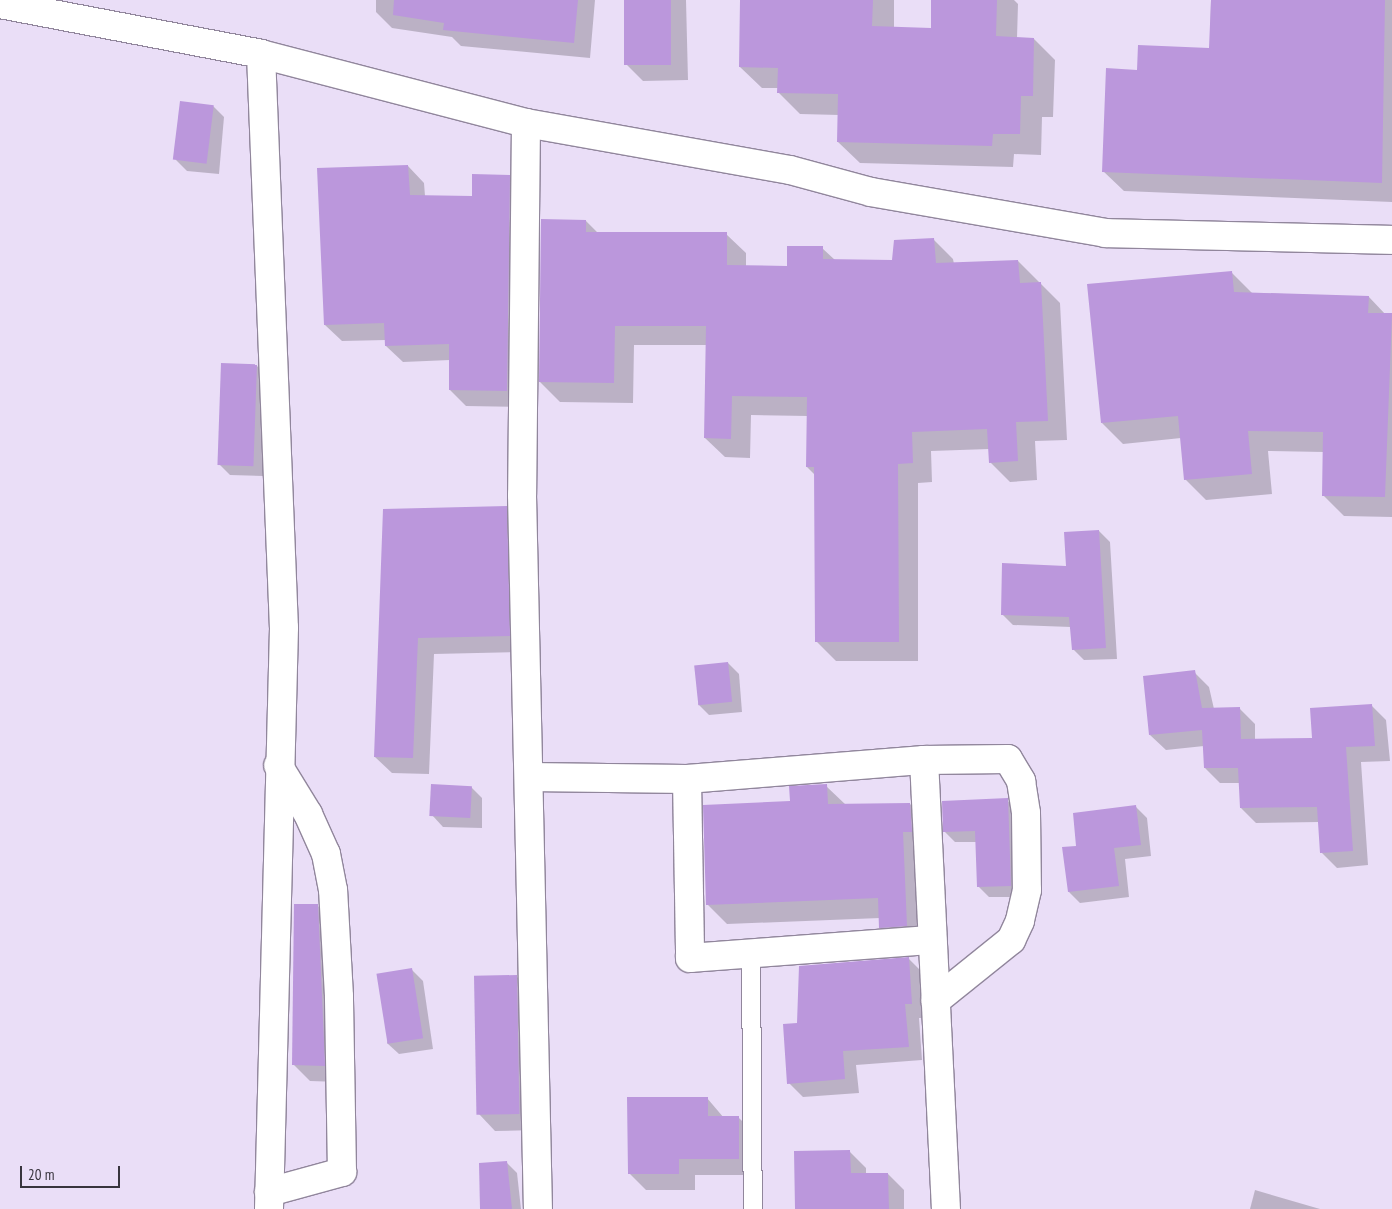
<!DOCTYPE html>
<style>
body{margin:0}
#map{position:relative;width:1392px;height:1209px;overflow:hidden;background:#eadef7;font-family:"PT Sans Narrow",sans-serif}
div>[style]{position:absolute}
.shadow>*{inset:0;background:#0003}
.building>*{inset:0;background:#bb97dc;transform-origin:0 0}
.roads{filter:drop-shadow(1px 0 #91869c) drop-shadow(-1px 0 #91869c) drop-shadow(0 1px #91869c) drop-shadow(0 -1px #91869c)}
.service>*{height:18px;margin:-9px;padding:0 9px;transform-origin:9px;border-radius:9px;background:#fff}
.minor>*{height:28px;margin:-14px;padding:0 14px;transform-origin:14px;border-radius:14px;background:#fff}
.secondary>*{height:28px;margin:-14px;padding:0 14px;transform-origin:14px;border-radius:14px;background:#fff}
span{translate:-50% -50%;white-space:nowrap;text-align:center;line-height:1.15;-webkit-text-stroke:5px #eadef7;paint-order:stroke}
.scale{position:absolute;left:20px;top:1166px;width:100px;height:22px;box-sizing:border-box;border:2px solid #38343d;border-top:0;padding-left:6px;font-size:15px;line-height:18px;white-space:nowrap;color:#38343d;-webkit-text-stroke:4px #eadef7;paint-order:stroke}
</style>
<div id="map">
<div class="shadow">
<div style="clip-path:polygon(376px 0,595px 0,590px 58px,461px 46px,452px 37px,392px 28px,376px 12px)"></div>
<div style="clip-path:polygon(625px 0,686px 0,688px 80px,643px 81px,626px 64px)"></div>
<div style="clip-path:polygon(742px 0,894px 0,894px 28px,932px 29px,933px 0,1014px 0,1018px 4px,1017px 38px,1034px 39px,1055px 60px,1053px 117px,1042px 117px,1041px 155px,1014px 154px,1013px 167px,860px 163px,838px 142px,839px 115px,800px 114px,778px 92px,778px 88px,762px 88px,740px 67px)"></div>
<div style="clip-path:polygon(1211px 0,1392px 0,1392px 202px,1124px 191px,1103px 171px,1139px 71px,1210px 49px)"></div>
<div style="clip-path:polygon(213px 106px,224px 117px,219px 174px,187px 171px,176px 160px)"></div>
<div style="clip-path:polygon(408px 166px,424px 183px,425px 196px,474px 197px,509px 176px,526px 193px,523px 407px,466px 406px,450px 390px,450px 360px,403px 362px,386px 346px,386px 340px,342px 341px,325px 325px)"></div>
<div style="clip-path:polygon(586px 221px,598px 233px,726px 234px,746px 253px,746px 266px,788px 267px,822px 248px,835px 260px,893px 261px,934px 240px,953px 259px,954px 264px,1018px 261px,1060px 303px,1067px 440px,1035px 441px,1037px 480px,1010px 482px,990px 462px,989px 449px,931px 451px,932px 482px,918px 483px,918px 661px,836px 661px,816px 641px,815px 475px,807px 467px,808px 416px,751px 415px,750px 458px,725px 457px,705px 438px,707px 345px,634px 345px,633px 403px,560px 402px,540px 382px)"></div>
<div style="clip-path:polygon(1231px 272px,1252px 293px,1369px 297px,1386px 315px,1392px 314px,1392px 517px,1344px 516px,1323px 495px,1324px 452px,1268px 451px,1272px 494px,1206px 500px,1185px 479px,1181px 438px,1123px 444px,1102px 423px)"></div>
<div style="clip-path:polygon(256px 365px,267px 376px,264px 476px,230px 475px,219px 464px)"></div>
<div style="clip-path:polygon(506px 507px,523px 524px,525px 652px,434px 654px,429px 774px,392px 773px,375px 757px,384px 510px)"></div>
<div style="clip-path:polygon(1099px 531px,1110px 542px,1117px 659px,1084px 660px,1073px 649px,1071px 627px,1013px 625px,1002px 614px,1068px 567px)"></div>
<div style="clip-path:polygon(728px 663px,739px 674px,742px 712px,709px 715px,698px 704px)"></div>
<div style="clip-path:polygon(1194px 672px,1209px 687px,1214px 709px,1240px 709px,1255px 724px,1255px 740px,1314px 739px,1371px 705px,1386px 720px,1390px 761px,1361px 762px,1368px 865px,1337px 868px,1321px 852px,1319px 822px,1256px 823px,1241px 808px,1240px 783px,1220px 783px,1205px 768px,1204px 746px,1166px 750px,1150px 735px)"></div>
<div style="clip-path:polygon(826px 786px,846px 805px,910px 804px,929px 824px,926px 945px,900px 947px,880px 928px,880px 918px,727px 924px,707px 904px)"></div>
<div style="clip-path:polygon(471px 787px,482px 798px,482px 828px,443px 827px,432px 815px)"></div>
<div style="clip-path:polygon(1007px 800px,1018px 811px,1021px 897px,989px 897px,978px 886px,977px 842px,955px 842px,944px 831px)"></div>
<div style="clip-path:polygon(1136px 807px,1147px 818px,1151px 856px,1125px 859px,1129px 897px,1080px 903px,1069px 892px,1063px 848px,1078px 847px)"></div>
<div style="clip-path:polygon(318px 906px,334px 922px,340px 1082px,310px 1081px,294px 1065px)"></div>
<div style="clip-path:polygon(909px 959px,923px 973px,925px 1018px,919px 1018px,922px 1060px,856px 1065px,859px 1093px,803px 1097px,789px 1083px,799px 1024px)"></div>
<div style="clip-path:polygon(412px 970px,423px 981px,433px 1049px,399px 1054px,387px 1043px)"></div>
<div style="clip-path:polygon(517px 977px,533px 993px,536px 1130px,495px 1131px,479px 1114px)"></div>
<div style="clip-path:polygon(707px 1098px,724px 1118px,739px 1118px,755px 1134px,755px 1175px,695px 1175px,695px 1190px,646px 1190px,630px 1174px)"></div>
<div style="clip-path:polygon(850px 1152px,866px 1168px,866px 1174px,888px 1174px,904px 1190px,904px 1209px,796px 1209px)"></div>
<div style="clip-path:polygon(506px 1162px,517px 1173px,521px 1209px,481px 1209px)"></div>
<div style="clip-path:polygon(1255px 1190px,1320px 1209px,1250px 1209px)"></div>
</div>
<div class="building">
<div style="clip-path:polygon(394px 0,578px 0,574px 43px,443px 30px,444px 23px,393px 15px)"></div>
<div style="left:624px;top:0;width:47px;height:65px"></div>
<div style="clip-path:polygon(740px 0,873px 0,872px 26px,931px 28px,931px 0,997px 0,996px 36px,1034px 38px,1033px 96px,1021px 96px,1020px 134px,993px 134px,992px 146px,837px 142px,838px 94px,777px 93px,778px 68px,739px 67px)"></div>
<div style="clip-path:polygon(1211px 0,1385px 0,1382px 183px,1102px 172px,1106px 68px,1137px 70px,1138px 45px,1209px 48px)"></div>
<div style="left:180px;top:101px;width:34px;height:59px;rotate:7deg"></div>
<div style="clip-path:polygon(408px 165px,410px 195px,472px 196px,472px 174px,510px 175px,507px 391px,449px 390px,449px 344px,385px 346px,384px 323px,324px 325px,317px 168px)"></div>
<div style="clip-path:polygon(541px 219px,586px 220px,586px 232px,727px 232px,727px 265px,787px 266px,787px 246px,823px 246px,823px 259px,892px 260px,894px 240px,934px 238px,936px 263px,1018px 260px,1020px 283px,1041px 282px,1048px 421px,1016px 422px,1018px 461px,989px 463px,987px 429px,912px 432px,913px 463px,898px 464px,899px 642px,815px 642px,814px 467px,806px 467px,807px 397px,732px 396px,731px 439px,704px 438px,706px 326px,615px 326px,614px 383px,539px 382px)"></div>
<div style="clip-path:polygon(1232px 271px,1234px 292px,1369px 296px,1368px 313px,1392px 313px,1385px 497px,1322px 496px,1323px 432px,1248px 431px,1252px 474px,1184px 480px,1178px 416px,1101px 423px,1087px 284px)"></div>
<div style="left:221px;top:363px;width:36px;height:102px;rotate:2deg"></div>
<div style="clip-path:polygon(507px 506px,510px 636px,418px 638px,413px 758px,374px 757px,383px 509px)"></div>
<div style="clip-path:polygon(1099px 530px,1106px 648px,1072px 650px,1069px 617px,1001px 615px,1002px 563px,1066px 566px,1064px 532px)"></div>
<div style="left:728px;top:662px;width:40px;height:34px;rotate:84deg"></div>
<div style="clip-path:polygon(1195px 670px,1202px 708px,1240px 707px,1241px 739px,1312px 738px,1310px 708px,1372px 704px,1375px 746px,1346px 747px,1353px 851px,1320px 853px,1317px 807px,1240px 808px,1238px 768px,1204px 768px,1202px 730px,1149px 735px,1143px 676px)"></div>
<div style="left:431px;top:784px;width:41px;height:32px;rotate:3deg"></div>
<div style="clip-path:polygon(827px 784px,828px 804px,910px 803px,912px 832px,903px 832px,907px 926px,879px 928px,878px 898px,706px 905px,703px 805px,790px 801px,789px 786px)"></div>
<div style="clip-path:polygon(1008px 798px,1011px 886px,977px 887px,975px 831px,943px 832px,942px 801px)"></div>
<div style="clip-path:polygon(1136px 805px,1141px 845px,1114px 848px,1119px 886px,1068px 892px,1062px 847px,1076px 846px,1073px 813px)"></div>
<div style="clip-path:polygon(294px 904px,318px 904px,325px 1066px,292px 1065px)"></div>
<div style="clip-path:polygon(909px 957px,912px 1004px,905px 1004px,909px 1047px,843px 1051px,845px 1079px,787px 1084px,783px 1024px,797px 1023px,799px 966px)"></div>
<div style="left:412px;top:968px;width:71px;height:36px;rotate:81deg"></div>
<div style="left:517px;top:975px;width:139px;height:43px;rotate:89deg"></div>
<div style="clip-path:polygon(627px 1097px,708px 1097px,708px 1116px,739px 1116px,739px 1159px,679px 1159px,679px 1174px,628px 1174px)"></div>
<div style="clip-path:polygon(850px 1150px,851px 1173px,888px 1173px,889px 1209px,795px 1209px,794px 1151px)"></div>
<div style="clip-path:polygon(507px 1161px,512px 1209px,480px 1209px,479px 1163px)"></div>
</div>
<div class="roads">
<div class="service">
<div style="left:751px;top:954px;width:255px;rotate:89.6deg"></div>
</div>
<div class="minor">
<div style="left:261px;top:54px;width:574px;rotate:87.71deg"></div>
<div style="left:284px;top:628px;width:581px;rotate:91.48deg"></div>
<div style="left:526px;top:123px;width:372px;rotate:90.6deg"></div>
<div style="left:522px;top:495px;width:714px;rotate:88.72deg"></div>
<div style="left:924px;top:760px;width:450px;rotate:87.2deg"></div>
<div style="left:529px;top:777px;width:158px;rotate:0.7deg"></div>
<div style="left:687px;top:779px;width:238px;rotate:-4.6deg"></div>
<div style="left:924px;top:760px;width:84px;rotate:-0.7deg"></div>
<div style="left:1008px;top:759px;width:26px;rotate:59deg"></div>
<div style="left:1021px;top:781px;width:32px;rotate:81deg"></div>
<div style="left:1026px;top:813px;width:77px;rotate:89.3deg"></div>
<div style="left:1027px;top:890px;width:32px;rotate:103deg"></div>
<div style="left:1020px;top:921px;width:21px;rotate:115deg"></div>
<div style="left:1011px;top:940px;width:97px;rotate:141.2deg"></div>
<div style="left:687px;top:779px;width:179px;rotate:89deg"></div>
<div style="left:690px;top:958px;width:243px;rotate:-4.3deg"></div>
<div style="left:269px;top:1192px;width:76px;rotate:-15.3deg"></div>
<div style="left:342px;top:1172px;width:176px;rotate:-91deg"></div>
<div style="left:339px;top:996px;width:106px;rotate:-93.2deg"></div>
<div style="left:333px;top:890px;width:37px;rotate:-101deg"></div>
<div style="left:326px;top:854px;width:44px;rotate:-114.2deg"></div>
<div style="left:308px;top:814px;width:57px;rotate:-121.5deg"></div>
</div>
<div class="secondary">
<div style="left:0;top:4px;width:266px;rotate:10.8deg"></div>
<div style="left:261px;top:54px;width:274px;rotate:14.6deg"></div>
<div style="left:526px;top:123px;width:268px;rotate:10.1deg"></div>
<div style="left:790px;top:170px;width:84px;rotate:15.2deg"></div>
<div style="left:871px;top:192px;width:238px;rotate:9.9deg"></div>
<div style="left:1105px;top:233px;width:287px;rotate:1.4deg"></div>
</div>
</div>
<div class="scale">20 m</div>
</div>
